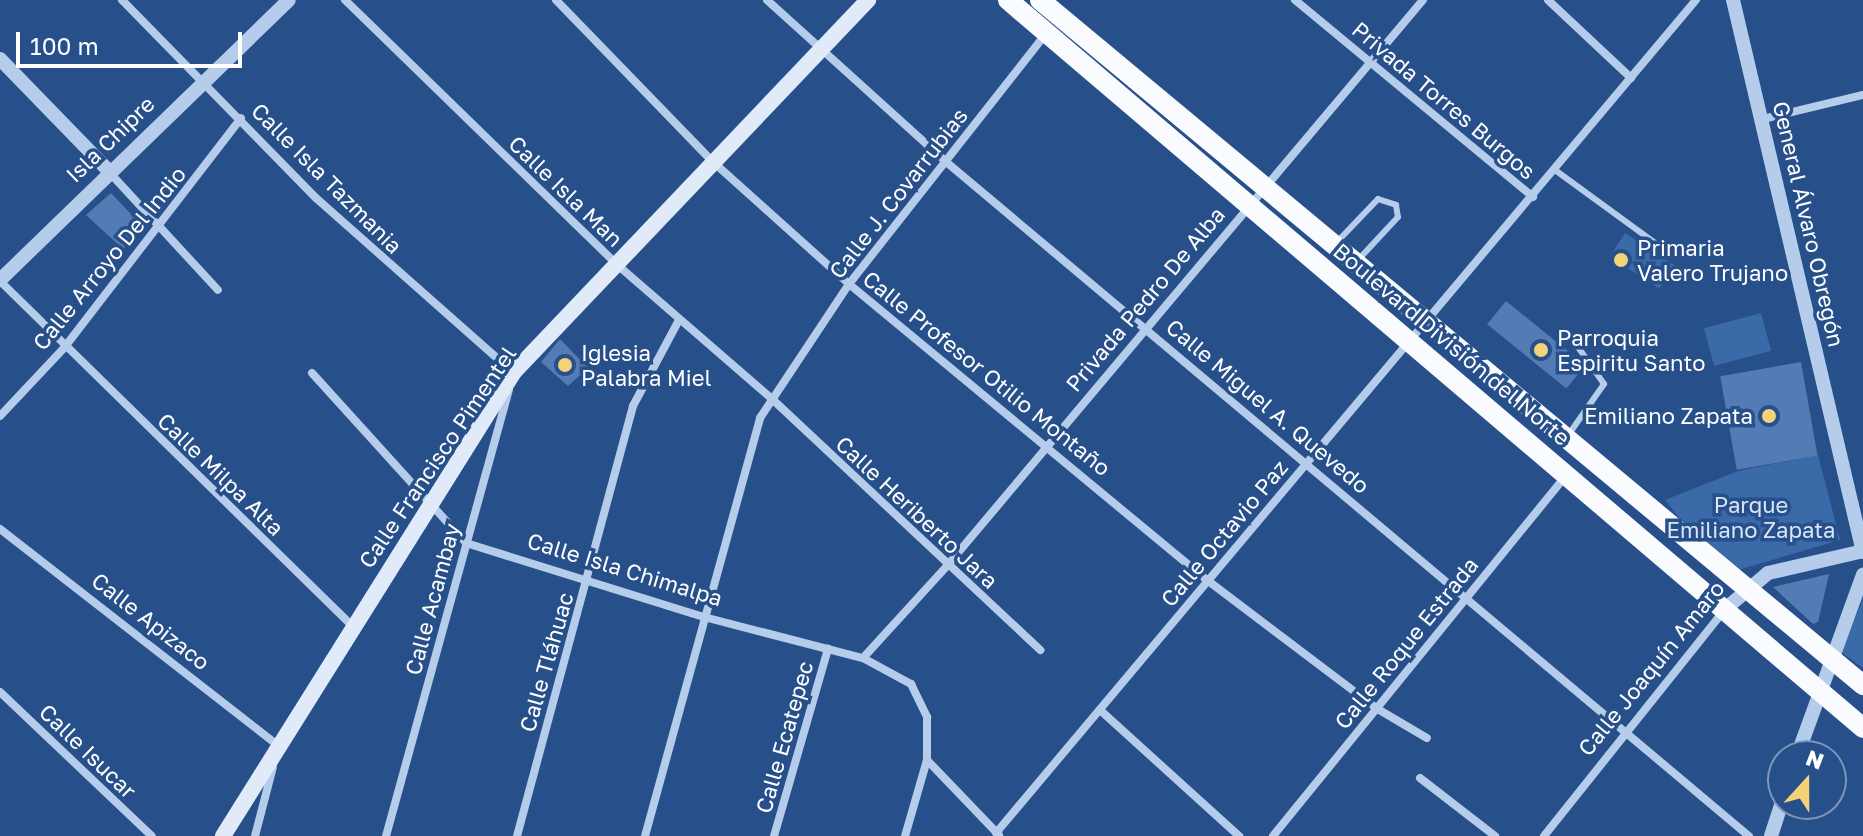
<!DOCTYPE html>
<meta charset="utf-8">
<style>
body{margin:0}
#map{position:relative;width:1863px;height:836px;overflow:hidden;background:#27508b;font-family:"Golos Text",sans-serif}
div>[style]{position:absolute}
.green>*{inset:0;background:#3b6aa8;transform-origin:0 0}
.building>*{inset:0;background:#537cb4;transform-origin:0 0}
.service>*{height:6px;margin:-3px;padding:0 3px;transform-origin:3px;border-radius:3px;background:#b5ccea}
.minor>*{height:8px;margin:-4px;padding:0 4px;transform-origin:4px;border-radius:4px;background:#b5ccea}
.tertiary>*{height:14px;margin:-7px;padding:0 7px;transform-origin:7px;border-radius:7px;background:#b5ccea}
.secondary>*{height:16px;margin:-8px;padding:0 8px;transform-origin:8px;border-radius:8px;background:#e0eaf8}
.primary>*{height:20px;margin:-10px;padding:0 10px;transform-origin:10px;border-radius:10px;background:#f9fbfe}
.dots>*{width:22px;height:22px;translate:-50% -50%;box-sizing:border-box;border:4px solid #27508b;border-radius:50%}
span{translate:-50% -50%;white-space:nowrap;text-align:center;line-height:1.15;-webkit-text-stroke:7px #27508b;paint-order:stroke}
.street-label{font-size:22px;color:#fff}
.poi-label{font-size:22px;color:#fff}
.left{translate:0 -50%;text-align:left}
.right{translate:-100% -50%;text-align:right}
.park-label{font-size:22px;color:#d9e6f8}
.north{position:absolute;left:1767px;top:740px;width:80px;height:80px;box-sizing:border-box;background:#27508b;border:2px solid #7d96b9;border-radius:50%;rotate:21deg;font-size:22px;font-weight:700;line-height:32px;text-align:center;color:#fff}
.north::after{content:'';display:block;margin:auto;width:28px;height:36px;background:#f3d37a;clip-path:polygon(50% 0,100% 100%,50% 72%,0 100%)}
.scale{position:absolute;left:16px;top:32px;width:226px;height:36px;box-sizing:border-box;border:4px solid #fff;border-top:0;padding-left:10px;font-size:24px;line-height:28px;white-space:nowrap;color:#fff;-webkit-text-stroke:6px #27508b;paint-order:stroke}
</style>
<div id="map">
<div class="green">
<div style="left:1625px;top:233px;width:59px;height:28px;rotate:33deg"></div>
<div style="left:1761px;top:313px;width:39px;height:59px;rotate:75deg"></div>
<div style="clip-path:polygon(1818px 455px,1840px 540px,1738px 570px,1684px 524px,1665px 500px,1738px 471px)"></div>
<div style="clip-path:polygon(1863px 599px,1863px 668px,1841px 652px)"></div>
</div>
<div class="building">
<div style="clip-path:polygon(111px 193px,143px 227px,123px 249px,86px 215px)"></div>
<div style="left:1506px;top:301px;width:102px;height:30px;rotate:39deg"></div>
<div style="clip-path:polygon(560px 339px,588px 368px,568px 386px,541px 362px)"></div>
<div style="left:1801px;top:362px;width:95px;height:82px;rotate:80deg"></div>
<div style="clip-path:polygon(1829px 574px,1818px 622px,1813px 624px,1773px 587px)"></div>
</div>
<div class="service">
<div style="left:1555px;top:170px;width:142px;rotate:36.1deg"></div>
<div style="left:1336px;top:243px;width:61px;rotate:-46.3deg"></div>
<div style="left:1378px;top:199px;width:19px;rotate:18deg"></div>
<div style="left:1396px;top:205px;width:12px;rotate:81deg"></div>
<div style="left:1398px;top:217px;width:59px;rotate:132.9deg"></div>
<div style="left:1569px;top:434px;width:61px;rotate:-55deg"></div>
<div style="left:1604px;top:384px;width:45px;rotate:-125.1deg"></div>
</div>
<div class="minor">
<div style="left:122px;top:0;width:277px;rotate:45.6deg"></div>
<div style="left:316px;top:198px;width:264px;rotate:41.5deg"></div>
<div style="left:345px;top:0;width:376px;rotate:44.2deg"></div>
<div style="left:614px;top:262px;width:208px;rotate:40.9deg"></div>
<div style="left:771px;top:398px;width:369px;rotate:43.1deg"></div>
<div style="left:556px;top:0;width:224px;rotate:45.9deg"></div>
<div style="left:712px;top:161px;width:184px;rotate:41.9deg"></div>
<div style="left:849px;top:284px;width:465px;rotate:39.6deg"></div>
<div style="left:1207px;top:580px;width:212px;rotate:37.1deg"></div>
<div style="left:1376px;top:708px;width:59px;rotate:30.5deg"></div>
<div style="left:767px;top:0;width:240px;rotate:42.1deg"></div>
<div style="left:945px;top:161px;width:1050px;rotate:40.02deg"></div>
<div style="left:1295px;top:0;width:309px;rotate:39.6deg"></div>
<div style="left:1548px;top:0;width:114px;rotate:43.2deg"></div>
<div style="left:1763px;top:119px;width:103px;rotate:-13.5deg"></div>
<div style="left:110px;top:173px;width:159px;rotate:47.3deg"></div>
<div style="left:0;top:281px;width:493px;rotate:44.4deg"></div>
<div style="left:312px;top:373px;width:229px;rotate:47.8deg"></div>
<div style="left:466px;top:543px;width:249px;rotate:17.3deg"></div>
<div style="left:704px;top:617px;width:164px;rotate:14.5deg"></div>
<div style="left:863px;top:658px;width:55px;rotate:28.4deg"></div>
<div style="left:911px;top:684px;width:37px;rotate:64deg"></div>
<div style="left:927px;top:717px;width:43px;rotate:90deg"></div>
<div style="left:927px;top:760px;width:79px;rotate:106.1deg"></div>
<div style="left:0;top:416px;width:93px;rotate:-46.7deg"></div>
<div style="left:64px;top:348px;width:290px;rotate:-52.4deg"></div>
<div style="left:0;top:529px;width:353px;rotate:37.9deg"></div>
<div style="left:863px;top:658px;width:123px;rotate:-47.6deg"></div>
<div style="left:946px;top:567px;width:741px;rotate:-49.93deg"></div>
<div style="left:0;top:692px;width:209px;rotate:43.5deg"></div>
<div style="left:1100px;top:710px;width:188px;rotate:42.2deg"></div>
<div style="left:927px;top:760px;width:104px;rotate:46.2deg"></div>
<div style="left:1420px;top:778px;width:95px;rotate:37.7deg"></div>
<div style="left:996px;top:833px;width:1088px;rotate:-49.96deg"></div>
<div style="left:255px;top:836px;width:71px;rotate:-75.4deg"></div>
<div style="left:386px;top:836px;width:463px;rotate:-74.6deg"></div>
<div style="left:517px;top:836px;width:445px;rotate:-74.9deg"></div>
<div style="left:633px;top:406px;width:98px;rotate:-61.9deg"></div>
<div style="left:645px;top:836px;width:434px;rotate:-74.6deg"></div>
<div style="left:760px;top:418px;width:161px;rotate:-56.4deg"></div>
<div style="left:849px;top:284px;width:318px;rotate:-51.8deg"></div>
<div style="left:774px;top:836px;width:195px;rotate:-73.9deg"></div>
<div style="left:1273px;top:836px;width:463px;rotate:-50.9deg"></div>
<div style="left:1544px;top:836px;width:287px;rotate:-51.4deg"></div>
</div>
<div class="tertiary">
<div style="left:1733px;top:0;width:567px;rotate:76.75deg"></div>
<div style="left:0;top:59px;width:156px;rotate:45.8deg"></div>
<div style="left:0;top:280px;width:402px;rotate:-44.1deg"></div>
<div style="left:1725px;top:609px;width:56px;rotate:-39.9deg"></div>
<div style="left:1768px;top:573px;width:98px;rotate:-13deg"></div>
<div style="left:1797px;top:756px;width:193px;rotate:-70deg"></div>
<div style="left:1771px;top:836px;width:40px;rotate:-72deg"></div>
</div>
<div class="secondary">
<div style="left:223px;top:836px;width:548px;rotate:-57.91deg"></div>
<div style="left:514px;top:372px;width:514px;rotate:-46.42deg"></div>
</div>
<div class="primary">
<div style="left:1008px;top:0;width:1123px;rotate:40.41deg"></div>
<div style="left:1040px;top:0;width:1071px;rotate:39.77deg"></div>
</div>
<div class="dots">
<div style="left:1621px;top:260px;background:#f3d37a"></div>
<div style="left:1541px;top:350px;background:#f3d37a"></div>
<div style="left:565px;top:365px;background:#f3d37a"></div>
<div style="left:1769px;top:416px;background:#f3d37a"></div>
</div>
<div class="street-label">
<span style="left:1444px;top:100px;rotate:40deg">Privada Torres Burgos</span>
<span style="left:110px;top:139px;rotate:-44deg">Isla Chipre</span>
<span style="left:327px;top:178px;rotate:45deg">Calle Isla Tazmania</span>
<span style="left:566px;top:191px;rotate:44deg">Calle Isla Man</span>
<span style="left:898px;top:193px;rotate:-52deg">Calle J. Covarrubias</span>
<span style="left:1809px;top:224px;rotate:77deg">General Álvaro Obregón</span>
<span style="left:109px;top:258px;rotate:-51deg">Calle Arroyo Del Indio</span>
<span style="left:1145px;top:299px;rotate:-50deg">Privada Pedro De Alba</span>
<span style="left:1452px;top:344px;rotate:40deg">Boulevard División del Norte</span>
<span style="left:987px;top:373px;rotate:39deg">Calle Profesor Otilio Montaño</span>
<span style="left:1268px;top:406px;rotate:40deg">Calle Miguel A. Quevedo</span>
<span style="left:437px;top:457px;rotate:-56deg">Calle Francisco Pimentel</span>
<span style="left:221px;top:474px;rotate:44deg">Calle Milpa Alta</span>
<span style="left:917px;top:512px;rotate:43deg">Calle Heriberto Jara</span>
<span style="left:1224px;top:533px;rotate:-50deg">Calle Octavio Paz</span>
<span style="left:625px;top:569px;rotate:17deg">Calle Isla Chimalpa</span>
<span style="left:432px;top:599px;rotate:-75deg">Calle Acambay</span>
<span style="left:151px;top:621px;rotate:38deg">Calle Apizaco</span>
<span style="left:1406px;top:643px;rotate:-51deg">Calle Roque Estrada</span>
<span style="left:546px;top:662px;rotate:-74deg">Calle Tláhuac</span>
<span style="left:1651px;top:668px;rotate:-51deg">Calle Joaquín Amaro</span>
<span style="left:784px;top:737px;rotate:-74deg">Calle Ecatepec</span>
<span style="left:88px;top:751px;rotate:44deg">Calle Isucar</span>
</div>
<div class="poi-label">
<span class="left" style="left:1637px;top:260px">Primaria<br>Valero Trujano</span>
<span class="left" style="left:1557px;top:350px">Parroquia<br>Espiritu Santo</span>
<span class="left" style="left:581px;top:365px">Iglesia<br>Palabra Miel</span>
<span class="right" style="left:1753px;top:416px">Emiliano Zapata</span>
</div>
<div class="park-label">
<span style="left:1751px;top:517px">Parque<br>Emiliano Zapata</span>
</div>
<div class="north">N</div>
<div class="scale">100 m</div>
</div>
